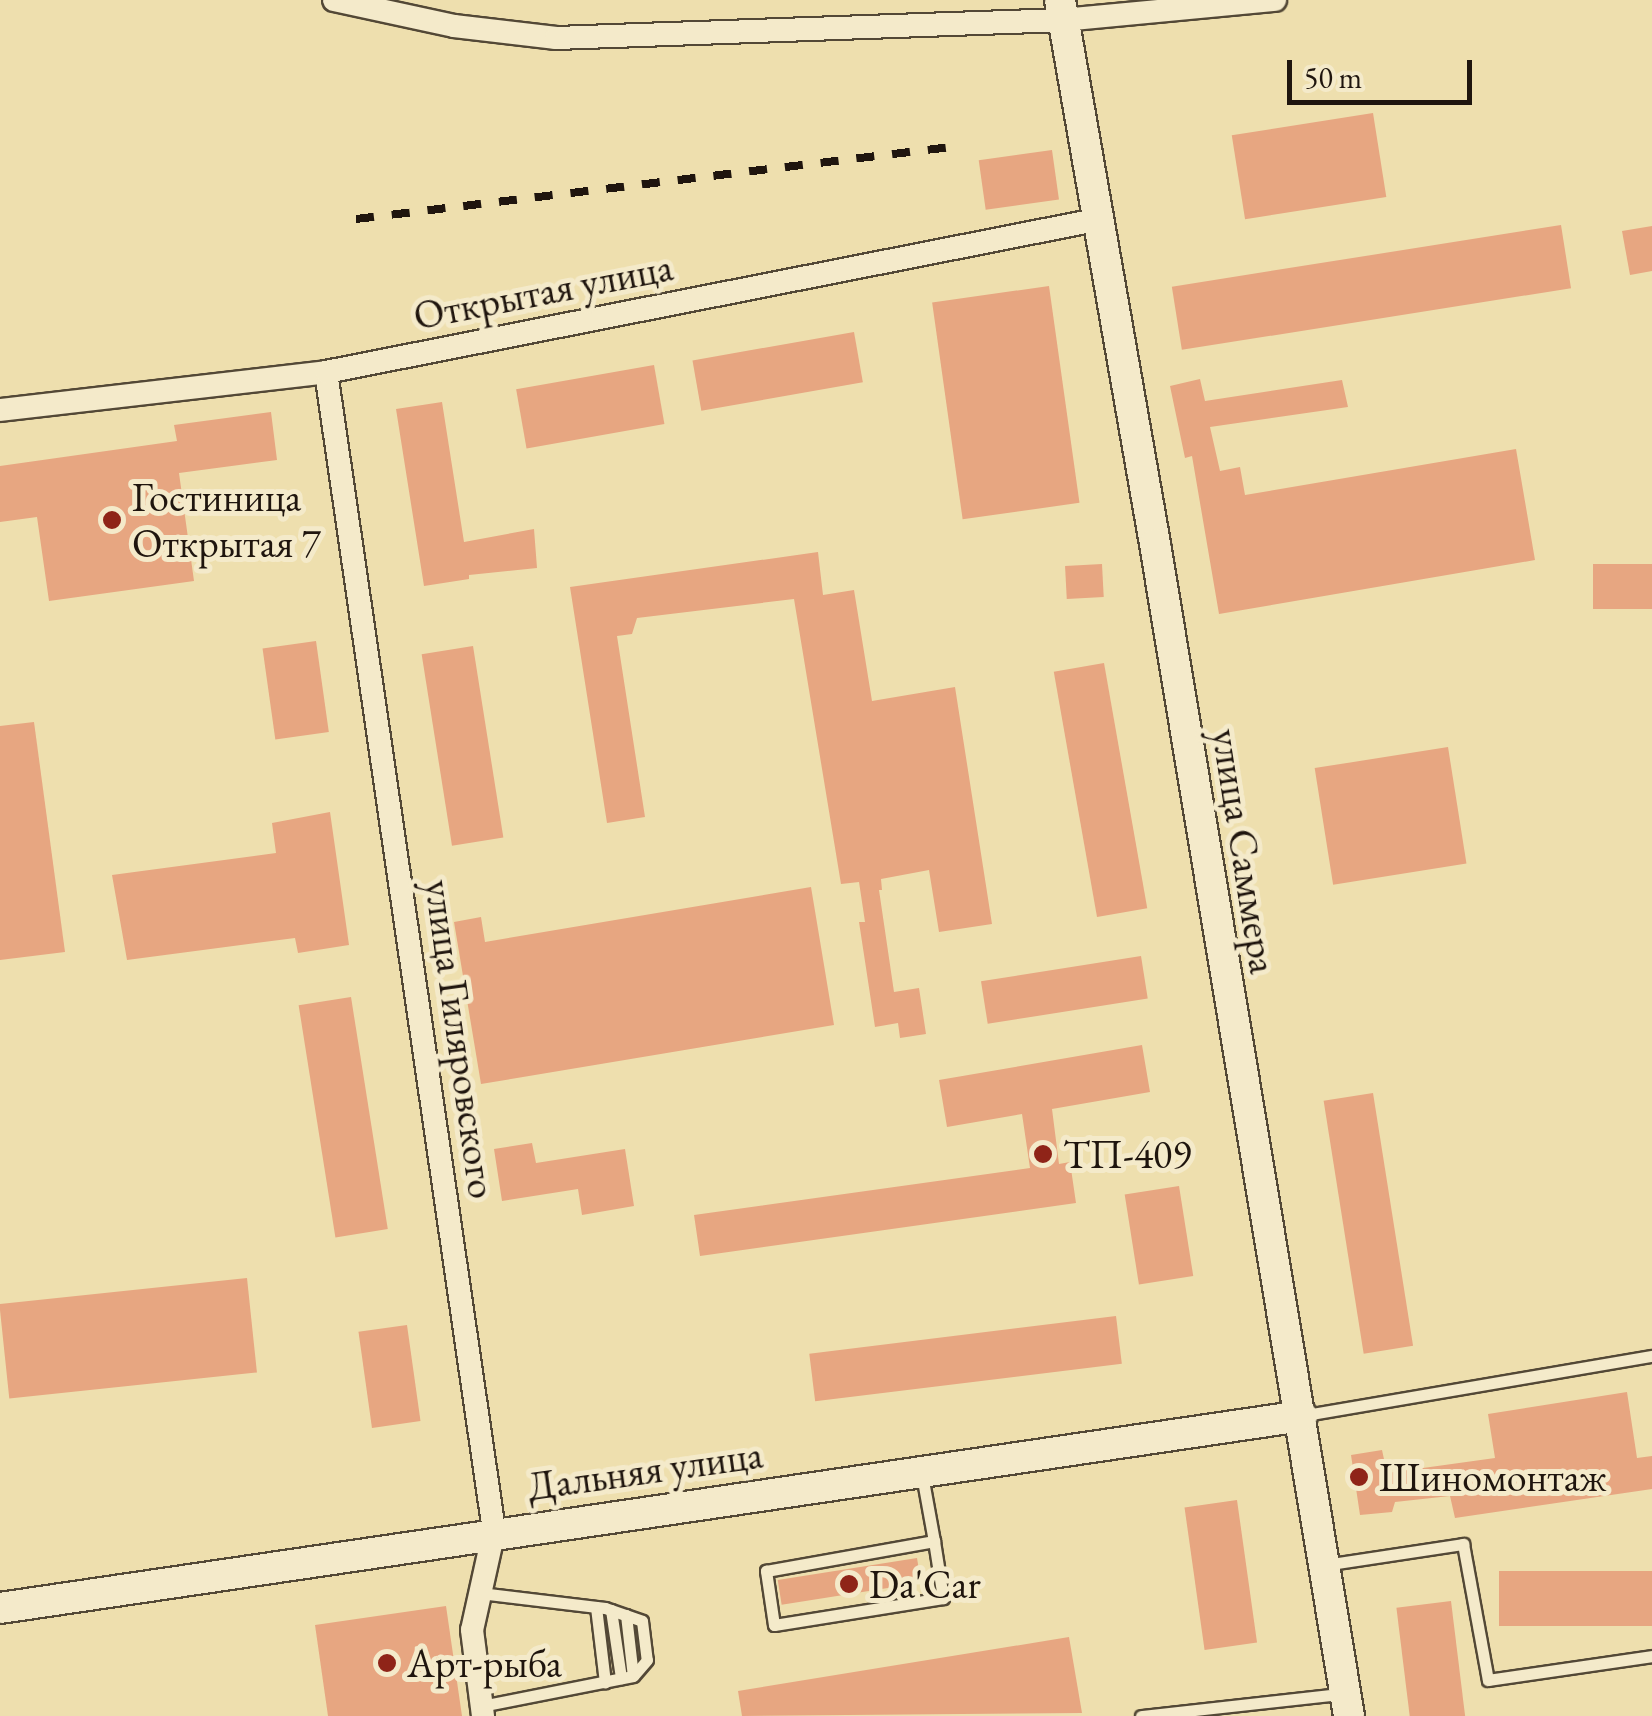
<!DOCTYPE html>
<meta charset="utf-8">
<style>
body{margin:0}
#map{position:relative;width:1652px;height:1716px;overflow:hidden;background:#eedfae;font-family:"EB Garamond",serif}
div>[style]{position:absolute}
.building>*{inset:0;background:#e7a681;transform-origin:0 0}
.roads{filter:drop-shadow(2px 0 #534836) drop-shadow(-2px 0 #534836) drop-shadow(0 2px #534836) drop-shadow(0 -2px #534836)}
.lane>*{height:11px;margin:-5.5px;padding:0 5.5px;transform-origin:5.5px;border-radius:5.5px;background:#f4eaca}
.street>*{height:22px;margin:-11px;padding:0 11px;transform-origin:11px;border-radius:11px;background:#f4eaca}
.secondary>*{height:30px;margin:-15px;padding:0 15px;transform-origin:15px;border-radius:15px;background:#f4eaca}
.rail>*{height:8px;margin-top:-4px;transform-origin:0;background:repeating-linear-gradient(90deg,#1f150e 0 18px,transparent 0 36px)}
.dots>*{width:28px;height:28px;translate:-50% -50%;box-sizing:border-box;border:5px solid #f4eaca;border-radius:50%}
span{translate:-50% -50%;white-space:nowrap;text-align:center;line-height:1.15;-webkit-text-stroke:10px #f4eaca;paint-order:stroke}
.street-label{font-size:40px;color:#1f150e}
.poi-label{font-size:40px;color:#1f150e}
.left{translate:0 -50%;text-align:left}
.scale{position:absolute;left:1287px;top:60px;width:185px;height:45px;box-sizing:border-box;border:5px solid #1f150e;border-top:0;padding-left:12px;font-size:30px;line-height:35px;white-space:nowrap;color:#1f150e;-webkit-text-stroke:8px #f4eaca;paint-order:stroke}
</style>
<div id="map">
<div class="building">
<div style="left:1373px;top:113px;width:85px;height:143px;rotate:81deg"></div>
<div style="left:1052px;top:150px;width:50px;height:74px;rotate:82deg"></div>
<div style="left:1561px;top:225px;width:64px;height:394px;rotate:81deg"></div>
<div style="clip-path:polygon(1652px 226px,1652px 271px,1630px 275px,1622px 231px)"></div>
<div style="left:1049px;top:286px;width:219px;height:118px;rotate:82deg"></div>
<div style="left:854px;top:332px;width:51px;height:164px;rotate:80deg"></div>
<div style="left:654px;top:365px;width:60px;height:140px;rotate:80deg"></div>
<div style="clip-path:polygon(1200px 379px,1205px 401px,1342px 380px,1348px 407px,1210px 427px,1220px 471px,1240px 467px,1245px 495px,1516px 449px,1535px 560px,1219px 614px,1192px 456px,1185px 458px,1170px 386px)"></div>
<div style="clip-path:polygon(442px 402px,464px 542px,534px 529px,537px 568px,469px 575px,469px 579px,424px 586px,396px 409px)"></div>
<div style="clip-path:polygon(271px 412px,277px 460px,179px 473px,194px 581px,49px 601px,37px 517px,0 522px,0 466px,177px 441px,174px 425px)"></div>
<div style="clip-path:polygon(818px 552px,823px 595px,854px 590px,872px 701px,955px 687px,992px 924px,939px 932px,929px 870px,881px 879px,882px 890px,879px 890px,894px 992px,919px 988px,926px 1034px,900px 1038px,898px 1023px,875px 1027px,859px 922px,865px 922px,859px 882px,841px 884px,794px 599px,637px 618px,632px 634px,617px 636px,645px 817px,607px 823px,570px 587px)"></div>
<div style="left:1102px;top:564px;width:33px;height:37px;rotate:87deg"></div>
<div style="left:1652px;top:564px;width:45px;height:59px;rotate:90deg"></div>
<div style="left:316px;top:641px;width:92px;height:54px;rotate:82deg"></div>
<div style="left:473px;top:646px;width:194px;height:52px;rotate:81deg"></div>
<div style="left:1104px;top:663px;width:249px;height:51px;rotate:80deg"></div>
<div style="clip-path:polygon(34px 722px,65px 952px,0 960px,0 726px)"></div>
<div style="left:1448px;top:747px;width:118px;height:135px;rotate:81deg"></div>
<div style="clip-path:polygon(330px 812px,349px 945px,298px 953px,295px 938px,127px 960px,112px 875px,276px 853px,272px 823px)"></div>
<div style="clip-path:polygon(811px 887px,834px 1025px,481px 1084px,454px 922px,481px 917px,485px 942px)"></div>
<div style="left:1141px;top:956px;width:43px;height:162px;rotate:81deg"></div>
<div style="left:351px;top:997px;width:235px;height:53px;rotate:81deg"></div>
<div style="clip-path:polygon(1142px 1045px,1150px 1092px,1052px 1109px,1059px 1164px,1070px 1162px,1076px 1203px,700px 1256px,694px 1215px,1030px 1168px,1022px 1114px,947px 1127px,939px 1080px)"></div>
<div style="left:1373px;top:1093px;width:256px;height:50px;rotate:81deg"></div>
<div style="clip-path:polygon(532px 1143px,536px 1163px,625px 1149px,634px 1206px,582px 1215px,578px 1189px,502px 1201px,494px 1149px)"></div>
<div style="left:1179px;top:1186px;width:91px;height:55px;rotate:81deg"></div>
<div style="left:247px;top:1278px;width:95px;height:249px;rotate:84deg"></div>
<div style="left:1116px;top:1316px;width:48px;height:309px;rotate:83deg"></div>
<div style="left:407px;top:1325px;width:97px;height:49px;rotate:82deg"></div>
<div style="clip-path:polygon(1627px 1392px,1637px 1458px,1652px 1456px,1652px 1489px,1455px 1518px,1450px 1496px,1395px 1502px,1392px 1512px,1360px 1515px,1351px 1455px,1382px 1450px,1387px 1473px,1495px 1458px,1488px 1414px)"></div>
<div style="left:1237px;top:1500px;width:144px;height:53px;rotate:82deg"></div>
<div style="left:917px;top:1558px;width:25px;height:141px;rotate:81deg"></div>
<div style="left:1652px;top:1571px;width:55px;height:153px;rotate:90deg"></div>
<div style="left:1451px;top:1601px;width:116px;height:55px;rotate:83deg"></div>
<div style="clip-path:polygon(446px 1606px,462px 1716px,328px 1716px,315px 1625px)"></div>
<div style="clip-path:polygon(1069px 1637px,1082px 1713px,742px 1716px,738px 1691px)"></div>
</div>
<div class="roads">
<div class="lane">
<div style="left:1306px;top:1415px;width:351px;rotate:-9.7deg"></div>
<div style="left:922px;top:1475px;width:67px;rotate:79.7deg"></div>
<div style="left:934px;top:1541px;width:58px;rotate:81deg"></div>
<div style="left:943px;top:1598px;width:171px;rotate:170.9deg"></div>
<div style="left:774px;top:1625px;width:55px;rotate:-98.4deg"></div>
<div style="left:766px;top:1571px;width:171px;rotate:-10.1deg"></div>
<div style="left:1324px;top:1565px;width:141px;rotate:-8.6deg"></div>
<div style="left:1463px;top:1544px;width:138px;rotate:79.6deg"></div>
<div style="left:1488px;top:1680px;width:166px;rotate:-8.3deg"></div>
<div style="left:480px;top:1593px;width:126px;rotate:6.8deg"></div>
<div style="left:605px;top:1608px;width:39px;rotate:19deg"></div>
<div style="left:642px;top:1621px;width:39px;rotate:83deg"></div>
<div style="left:647px;top:1660px;width:21px;rotate:131deg"></div>
<div style="left:633px;top:1676px;width:154px;rotate:168.8deg"></div>
<div style="left:596px;top:1607px;width:76px;rotate:83.2deg"></div>
<div style="left:611px;top:1610px;width:69px;rotate:81.6deg"></div>
<div style="left:626px;top:1615px;width:61px;rotate:83.5deg"></div>
<div style="left:1141px;top:1716px;width:201px;rotate:-6.3deg"></div>
</div>
<div class="street">
<div style="left:334px;top:0;width:123px;rotate:12.2deg"></div>
<div style="left:454px;top:26px;width:103px;rotate:6.7deg"></div>
<div style="left:556px;top:38px;width:507px;rotate:-2.03deg"></div>
<div style="left:1063px;top:20px;width:213px;rotate:-5.4deg"></div>
<div style="left:326px;top:372px;width:1171px;rotate:81.75deg"></div>
<div style="left:494px;top:1531px;width:101px;rotate:102.5deg"></div>
<div style="left:472px;top:1630px;width:87px;rotate:82.7deg"></div>
<div style="left:0;top:410px;width:328px;rotate:-6.6deg"></div>
<div style="left:326px;top:372px;width:785px;rotate:-11.17deg"></div>
</div>
<div class="secondary">
<div style="left:1060px;top:0;width:552px;rotate:80.09deg"></div>
<div style="left:1155px;top:544px;width:1188px;rotate:80.6deg"></div>
<div style="left:0;top:1608px;width:1316px;rotate:-8.39deg"></div>
</div>
</div>
<div class="rail">
<div style="left:356px;top:219px;width:599px;rotate:-6.9deg"></div>
</div>
<div class="dots">
<div style="left:112px;top:520px;background:#8f2418"></div>
<div style="left:1043px;top:1154px;background:#8f2418"></div>
<div style="left:1359px;top:1477px;background:#8f2418"></div>
<div style="left:849px;top:1584px;background:#8f2418"></div>
<div style="left:387px;top:1663px;background:#8f2418"></div>
</div>
<div class="street-label">
<span style="left:543px;top:291px;rotate:-11deg">Открытая улица</span>
<span style="left:1245px;top:851px;rotate:81deg">улица Саммера</span>
<span style="left:461px;top:1039px;rotate:82deg">улица Гиляровского</span>
<span style="left:645px;top:1470px;rotate:-8deg">Дальняя улица</span>
</div>
<div class="poi-label">
<span class="left" style="left:132px;top:520px">Гостиница<br>Открытая 7</span>
<span class="left" style="left:1063px;top:1154px">ТП-409</span>
<span class="left" style="left:1379px;top:1477px">Шиномонтаж</span>
<span class="left" style="left:869px;top:1584px">Da'Car</span>
<span class="left" style="left:407px;top:1663px">Арт-рыба</span>
</div>
<div class="scale">50 m</div>
</div>
